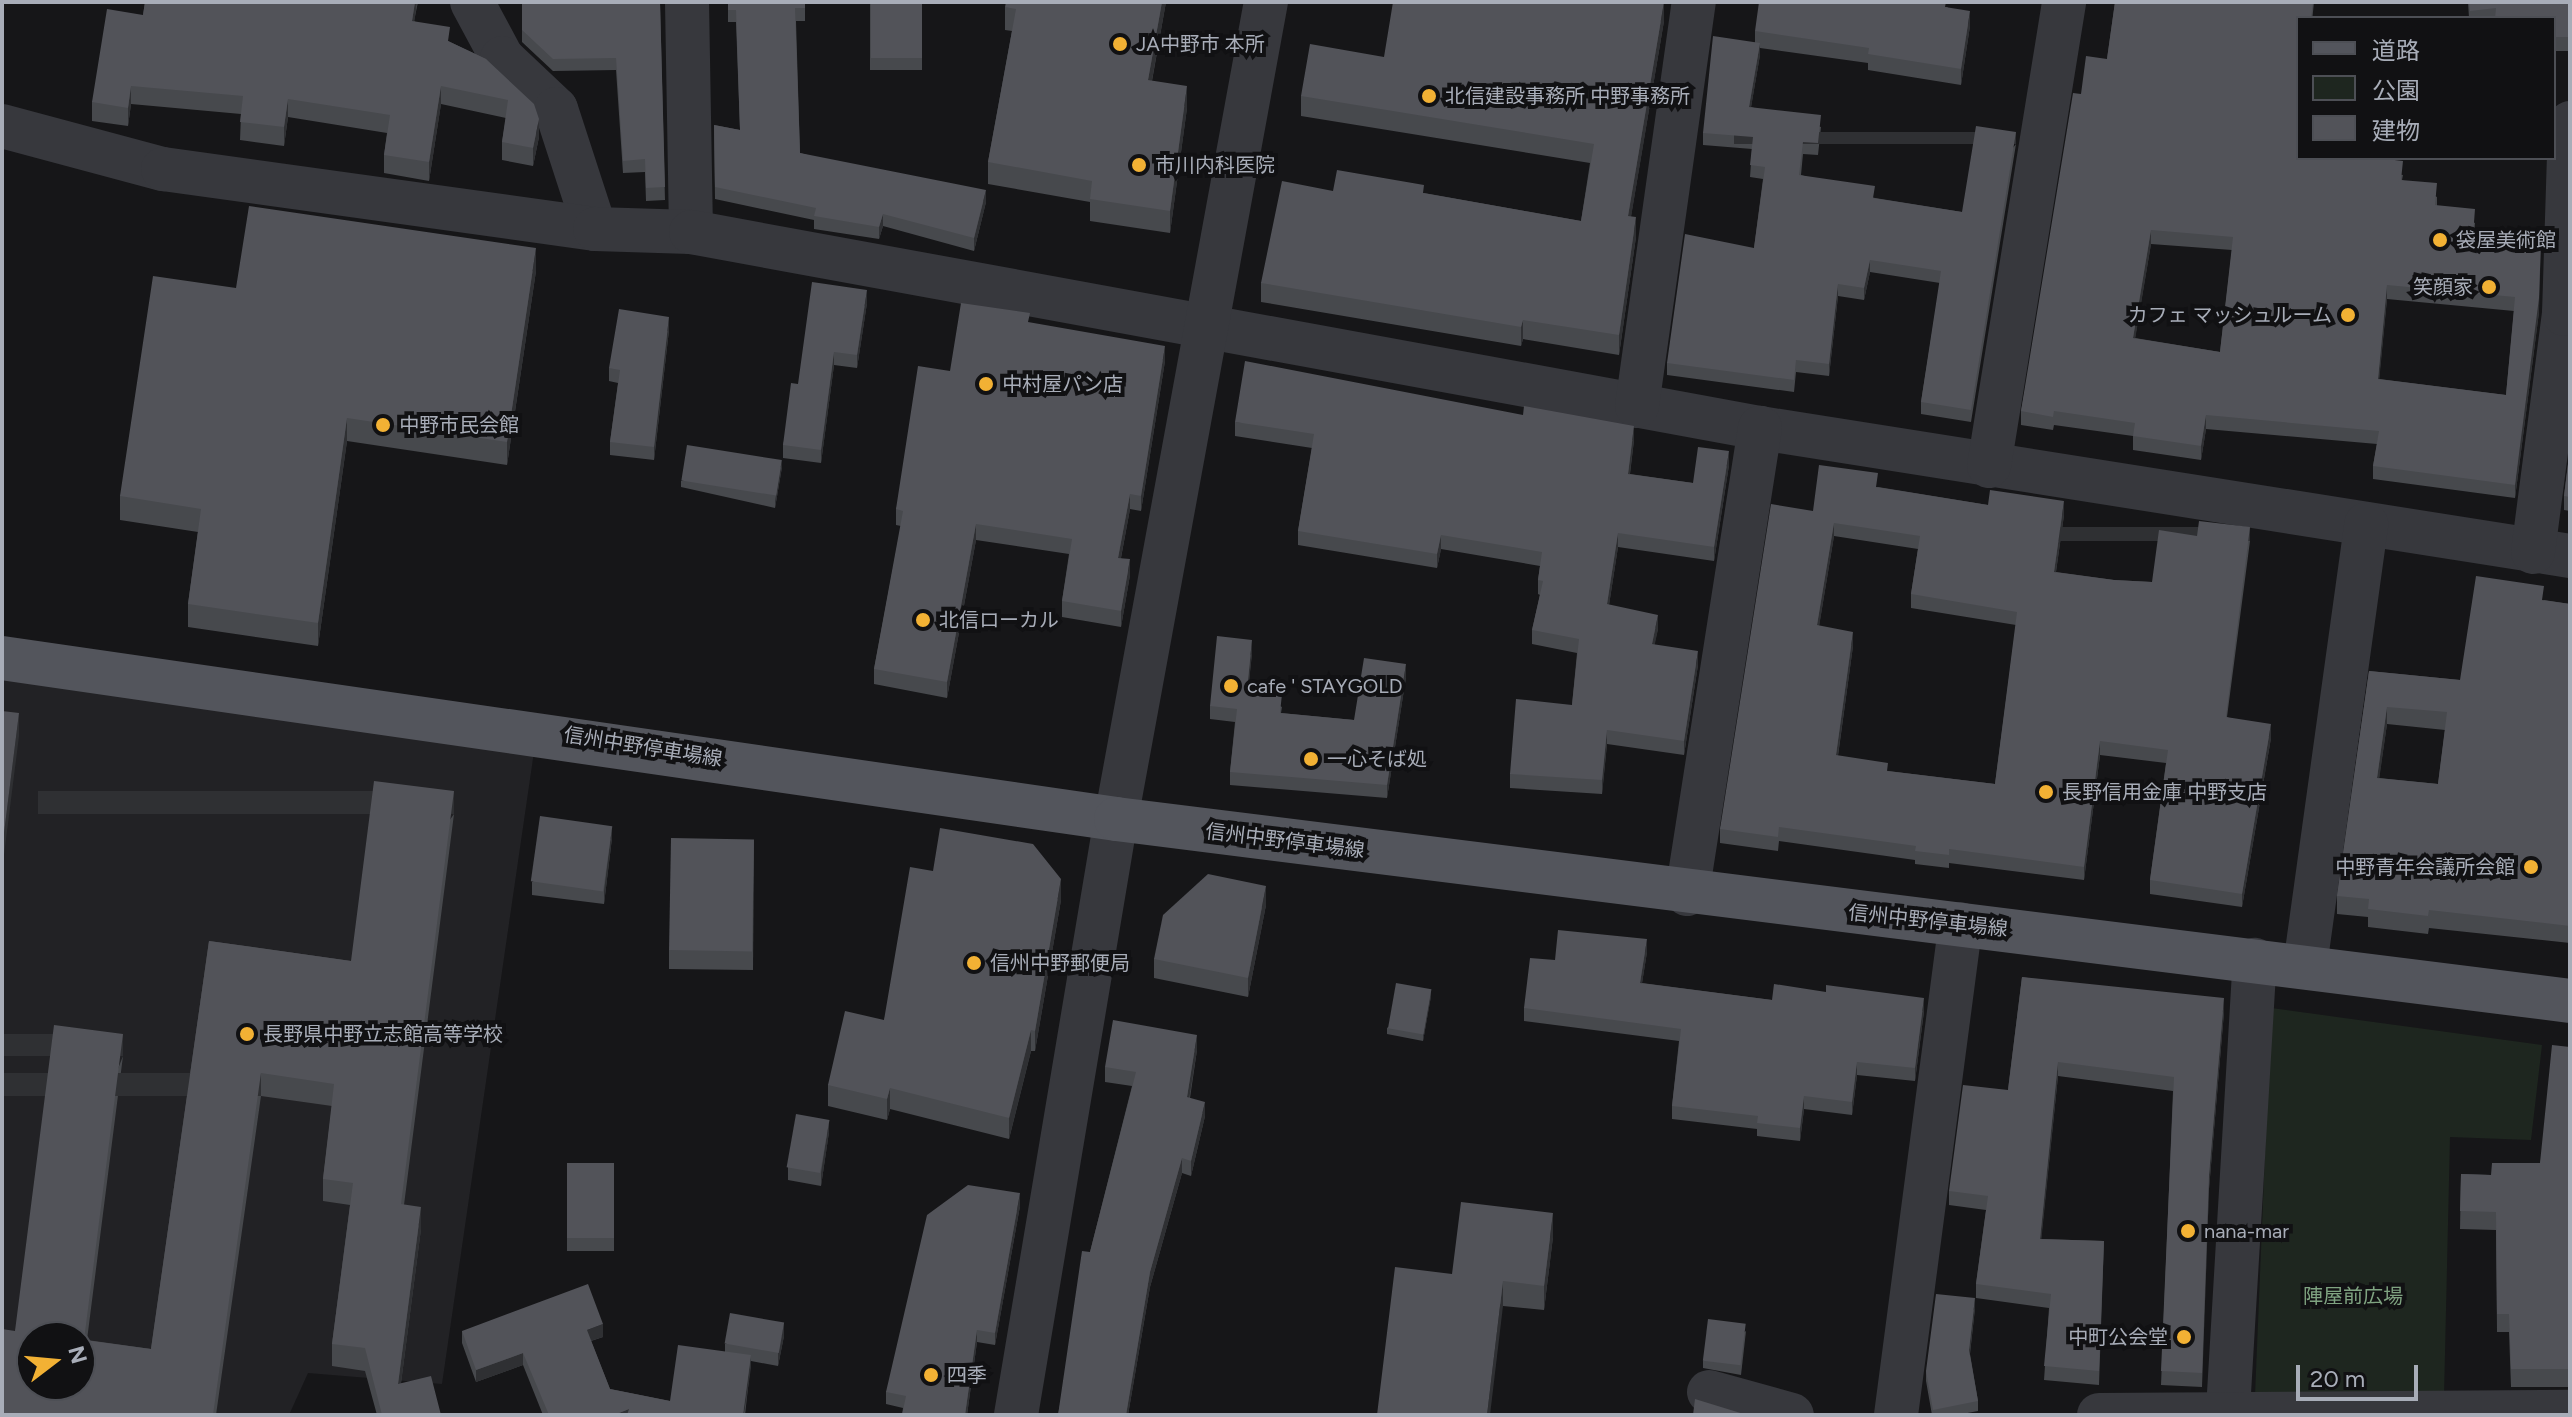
<!DOCTYPE html>
<meta charset="utf-8">
<style>
body{margin:0}
#map{position:relative;width:2572px;height:1417px;overflow:hidden;background:#161618;font-family:Figtree,"Noto Sans JP",sans-serif}
div>[style]{position:absolute}
.built>*{inset:0;background:#222225}
.green>*{inset:0;background:#1e261f}
.minor>*{height:44px;margin:-22px;padding:0 22px;transform-origin:22px;border-radius:22px;background:#37383d}
.major>*{height:44px;margin:-22px;padding:0 22px;transform-origin:22px;border-radius:22px;background:#53555c}
.wall>*{inset:0;background:#47494d;transform-origin:0 0}
.shaded-wall>*{inset:0;background:#2f3033;transform-origin:0 0}
.building>*{inset:0;background:#525359;transform-origin:0 0}
.dots>*{width:22px;height:22px;translate:-50% -50%;box-sizing:border-box;border:4px solid #111113;border-radius:50%}
span{translate:-50% -50%;white-space:nowrap;text-align:center;line-height:1.15;-webkit-text-stroke:8px #111113;paint-order:stroke}
.poi-label{font-size:20px;color:#a8adb8}
.left{translate:0 -50%;text-align:left}
.right{translate:-100% -50%;text-align:right}
.street-label{font-size:20px;color:#a8adb8}
.park-label{font-size:20px;color:#7fa381}
.frame{position:absolute;inset:0;border:4px solid #a8adb8;pointer-events:none}
.legend{position:absolute;left:2296px;top:16px;width:260px;height:144px;box-sizing:border-box;background:#111113;border:2px solid #4d4f55;margin:0;padding:10px 14px;list-style:none;font-size:24px;color:#a8adb8}
.legend li{display:flex;align-items:center;gap:16px;height:40px}
.legend b{width:40px;border:2px solid #4d4f55}
.north{position:absolute;left:16px;top:1321px;width:80px;height:80px;box-sizing:border-box;background:#111113;border:2px solid #4d4f55;border-radius:50%;rotate:74deg;font-size:22px;font-weight:700;line-height:32px;text-align:center;color:#a8adb8}
.north::after{content:'';display:block;margin:auto;width:28px;height:36px;background:#f2b134;clip-path:polygon(50% 0,100% 100%,50% 72%,0 100%)}
.scale{position:absolute;left:2296px;top:1365px;width:122px;height:36px;box-sizing:border-box;border:4px solid #a8adb8;border-top:0;padding-left:10px;font-size:24px;line-height:28px;white-space:nowrap;color:#a8adb8;-webkit-text-stroke:6px #111113;paint-order:stroke}
</style>
<div id="map">
<div class="built">
<div style="clip-path:polygon(evenodd,2px 658px,537px 731px,442px 1384px,308px 1373px,289px 1415px,2px 1415px,2px 658px,32px 1337px,80px 1337px,80px 1385px,32px 1385px,32px 1337px)"></div>
</div>
<div class="green">
<div style="clip-path:polygon(2271px 1008px,2542px 1045px,2531px 1140px,2450px 1137px,2444px 1397px,2255px 1396px)"></div>
</div>
<div class="minor">
<div style="left:472px;top:2px;width:64px;rotate:61.8deg"></div>
<div style="left:502px;top:58px;width:74px;rotate:43.4deg"></div>
<div style="left:556px;top:109px;width:126px;rotate:72deg"></div>
<div style="left:687px;top:2px;width:230px;rotate:89deg"></div>
<div style="left:2px;top:126px;width:167px;rotate:15deg"></div>
<div style="left:163px;top:169px;width:436px;rotate:7.9deg"></div>
<div style="left:595px;top:229px;width:96px;rotate:1.8deg"></div>
<div style="left:691px;top:232px;width:1087px;rotate:10.39deg"></div>
<div style="left:1760px;top:428px;width:820px;rotate:8.98deg"></div>
<div style="left:1637px;top:406px;width:408px;rotate:-82deg"></div>
<div style="left:1989px;top:466px;width:470px;rotate:-80.8deg"></div>
<div style="left:2533px;top:552px;width:240px;rotate:-82.6deg"></div>
<div style="left:2564px;top:314px;width:191px;rotate:-88.2deg"></div>
<div style="left:1687px;top:894px;width:472px;rotate:-81.1deg"></div>
<div style="left:2305px;top:966px;width:446px;rotate:-82.1deg"></div>
<div style="left:1709px;top:1392px;width:86px;rotate:15.5deg"></div>
<div style="left:2228px;top:1410px;width:451px;rotate:-86.6deg"></div>
<div style="left:1016px;top:1415px;width:604px;rotate:-80.48deg"></div>
<div style="left:1116px;top:819px;width:831px;rotate:-79.6deg"></div>
<div style="left:1896px;top:1415px;width:495px;rotate:-82.5deg"></div>
<div style="left:2099px;top:1415px;width:471px;rotate:-0.4deg"></div>
</div>
<div class="major">
<div style="left:2px;top:658px;width:1126px;rotate:8.22deg"></div>
<div style="left:1116px;top:819px;width:1465px;rotate:7.13deg"></div>
</div>
<div class="wall">
<div style="clip-path:polygon(145px 2px,418px 2px,414px 21px,450px 42px,486px 59px,539px 137px,533px 166px,502px 160px,502px 142px,506px 118px,441px 104px,429px 181px,384px 173px,384px 155px,387px 133px,288px 117px,284px 146px,240px 140px,241px 114px,131px 104px,128px 126px,92px 121px,92px 102px,143px 15px)"></div>
<div style="clip-path:polygon(522px 2px,660px 2px,665px 200px,646px 201px,645px 172px,623px 173px,616px 70px,553px 71px,522px 42px)"></div>
<div style="clip-path:polygon(728px 2px,805px 2px,805px 21px,796px 21px,800px 153px,986px 202px,974px 251px,883px 226px,879px 239px,814px 229px,814px 220px,715px 199px,714px 125px,740px 130px,736px 22px,728px 22px)"></div>
<div style="left:870px;top:2px;width:52px;height:68px"></div>
<div style="clip-path:polygon(1166px 2px,1152px 81px,1187px 108px,1170px 233px,1090px 221px,1090px 202px,988px 184px,988px 162px,1012px 31px,1005px 30px,1005px 7px)"></div>
<div style="clip-path:polygon(evenodd,2115px 2px,2314px 2px,2298px 158px,2403px 175px,2402px 180px,2437px 197px,2437px 206px,2475px 223px,2474px 236px,2539px 312px,2515px 498px,2373px 479px,2373px 466px,2377px 444px,2206px 429px,2201px 460px,2133px 450px,2133px 436px,2054px 425px,2053px 430px,2021px 425px,2021px 411px,2081px 94px,2107px 59px,2115px 2px,2151px 244px,2232px 250px,2220px 352px,2135px 338px,2151px 244px,2115px 2px,2387px 299px,2514px 311px,2506px 395px,2379px 379px,2387px 299px)"></div>
<div style="clip-path:polygon(2468px 2px,2570px 2px,2570px 51px,2554px 51px,2554px 18px,2469px 18px)"></div>
<div style="clip-path:polygon(1947px 7px,1970px 26px,1961px 85px,1868px 70px,1868px 63px,1760px 48px,1760px 55px,1751px 107px,1821px 127px,1818px 155px,1803px 154px,1801px 175px,1875px 198px,1962px 212px,2016px 144px,1971px 422px,1921px 414px,1921px 402px,1940px 283px,1870px 272px,1864px 300px,1838px 296px,1829px 376px,1796px 372px,1794px 392px,1667px 375px,1667px 363px,1754px 248px,1763px 179px,1750px 177px,1752px 149px,1703px 145px,1703px 133px,1755px 42px,1755px 31px)"></div>
<div style="clip-path:polygon(1664px 21px,1631px 216px,1636px 237px,1619px 355px,1523px 339px,1521px 346px,1261px 302px,1261px 283px,1333px 191px,1424px 193px,1581px 221px,1590px 163px,1301px 116px,1301px 96px,1384px 57px)"></div>
<div style="clip-path:polygon(536px 271px,507px 465px,347px 441px,318px 646px,188px 627px,188px 604px,198px 532px,120px 520px,120px 496px,236px 288px)"></div>
<div style="clip-path:polygon(867px 303px,857px 368px,834px 365px,821px 463px,783px 458px,783px 445px,798px 384px)"></div>
<div style="clip-path:polygon(1030px 323px,1165px 361px,1141px 511px,1130px 509px,1121px 558px,1130px 575px,1121px 627px,1062px 617px,1062px 601px,1069px 554px,976px 540px,947px 698px,874px 684px,874px 669px,901px 526px,896px 525px,896px 509px,950px 371px)"></div>
<div style="clip-path:polygon(669px 330px,654px 460px,610px 455px,610px 442px,618px 383px,609px 381px,609px 368px)"></div>
<div style="clip-path:polygon(1235px 422px,1634px 440px,1630px 474px,1693px 483px,1729px 465px,1714px 561px,1618px 547px,1609px 605px,1658px 629px,1654px 645px,1698px 665px,1684px 755px,1607px 744px,1602px 794px,1510px 788px,1510px 774px,1572px 705px,1577px 653px,1532px 644px,1532px 630px,1540px 595px,1538px 594px,1538px 580px,1540px 566px,1441px 549px,1437px 568px,1298px 545px,1298px 531px,1312px 448px,1235px 436px)"></div>
<div style="clip-path:polygon(2570px 448px,2570px 511px,2564px 510px,2564px 496px)"></div>
<div style="clip-path:polygon(782px 467px,775px 508px,681px 487px,681px 481px)"></div>
<div style="clip-path:polygon(evenodd,1878px 487px,1988px 505px,2064px 515px,2056px 572px,2114px 580px,2152px 582px,2197px 536px,2250px 541px,2227px 717px,2271px 738px,2242px 907px,2150px 894px,2150px 880px,2166px 763px,2100px 755px,2084px 880px,1949px 863px,1949px 868px,1915px 864px,1915px 860px,1779px 841px,1778px 851px,1720px 843px,1720px 829px,1813px 511px,1878px 487px,1834px 536px,1918px 549px,1911px 594px,1911px 608px,2016px 625px,1995px 784px,1888px 771px,1838px 756px,1853px 646px,1819px 626px,1834px 536px)"></div>
<div style="clip-path:polygon(evenodd,2544px 600px,2570px 604px,2570px 943px,2429px 928px,2428px 934px,2368px 927px,2368px 917px,2337px 914px,2337px 896px,2369px 671px,2460px 680px,2544px 600px,2387px 724px,2445px 730px,2438px 784px,2379px 778px,2387px 724px)"></div>
<div style="clip-path:polygon(1252px 653px,1248px 690px,1282px 707px,1281px 713px,1354px 720px,1406px 677px,1387px 798px,1230px 785px,1230px 772px,1235px 722px,1210px 719px,1210px 706px)"></div>
<div style="clip-path:polygon(454px 814px,404px 1205px,421px 1229px,401px 1383px,441px 1415px,377px 1415px,365px 1371px,332px 1366px,332px 1344px,350px 1205px,323px 1201px,323px 1179px,332px 1106px,261px 1096px,216px 1415px,2px 1415px,15px 1331px,123px 1056px,87px 1340px,151px 1349px,209px 941px,351px 961px)"></div>
<div style="clip-path:polygon(612px 838px,604px 904px,532px 895px,532px 882px)"></div>
<div style="clip-path:polygon(754px 840px,753px 970px,669px 969px,669px 950px)"></div>
<div style="clip-path:polygon(933px 871px,1061px 900px,1035px 1051px,1031px 1051px,1009px 1139px,890px 1109px,887px 1120px,828px 1106px,828px 1085px,884px 1020px)"></div>
<div style="clip-path:polygon(1266px 905px,1248px 997px,1154px 978px,1154px 959px)"></div>
<div style="clip-path:polygon(1647px 952px,1642px 983px,1772px 1000px,1924px 1011px,1915px 1081px,1857px 1075px,1852px 1115px,1804px 1109px,1800px 1141px,1757px 1136px,1757px 1129px,1672px 1119px,1672px 1106px,1679px 1041px,1524px 1021px,1524px 1008px,1555px 960px)"></div>
<div style="clip-path:polygon(2022px 977px,2224px 1012px,2209px 1189px,2202px 1387px,2161px 1385px,2173px 1091px,2058px 1076px,2041px 1239px,2104px 1241px,2099px 1385px,2044px 1380px,2049px 1308px,1976px 1298px,1976px 1284px,1986px 1210px,1949px 1205px,1949px 1191px,2008px 1090px)"></div>
<div style="clip-path:polygon(1431px 996px,1423px 1041px,1387px 1034px,1387px 1028px)"></div>
<div style="clip-path:polygon(2570px 1047px,2570px 1387px,2511px 1387px,2509px 1332px,2497px 1332px,2496px 1230px,2460px 1229px,2461px 1174px,2491px 1175px,2540px 1163px)"></div>
<div style="clip-path:polygon(1197px 1050px,1190px 1098px,1205px 1116px,1191px 1176px,1182px 1173px,1150px 1287px,1128px 1415px,1058px 1415px,1090px 1252px,1132px 1086px,1105px 1082px,1105px 1067px)"></div>
<div style="clip-path:polygon(829px 1132px,821px 1186px,788px 1180px,788px 1167px)"></div>
<div style="left:567px;top:1163px;width:47px;height:88px"></div>
<div style="clip-path:polygon(1020px 1206px,995px 1345px,977px 1342px,967px 1415px,902px 1415px,903px 1408px,886px 1404px,886px 1392px)"></div>
<div style="clip-path:polygon(1553px 1237px,1544px 1310px,1503px 1306px,1452px 1274px)"></div>
<div style="clip-path:polygon(1975px 1308px,1970px 1354px,1978px 1401px,1978px 1411px,1957px 1415px,1932px 1415px,1926px 1381px,1926px 1371px)"></div>
<div style="clip-path:polygon(462px 1331px,603px 1337px,591px 1341px,610px 1389px,670px 1401px,725px 1352px,725px 1344px,784px 1336px,778px 1366px,751px 1361px,745px 1415px,543px 1415px,523px 1365px,476px 1382px,462px 1343px)"></div>
<div style="clip-path:polygon(1746px 1331px,1741px 1375px,1703px 1368px,1703px 1361px)"></div>
</div>
<div class="shaded-wall">
<div style="clip-path:polygon(415px 2px,417px 2px,412px 39px,412px 21px)"></div>
<div style="clip-path:polygon(1162px 2px,1166px 2px,1148px 102px,1148px 80px)"></div>
<div style="clip-path:polygon(1664px 2px,1664px 21px,1628px 235px,1628px 216px)"></div>
<div style="clip-path:polygon(1970px 11px,1970px 26px,1961px 85px,1961px 69px)"></div>
<div style="clip-path:polygon(1760px 43px,1760px 55px,1749px 119px,1749px 107px)"></div>
<div style="clip-path:polygon(131px 86px,131px 104px,128px 126px,128px 108px)"></div>
<div style="clip-path:polygon(441px 86px,441px 104px,429px 181px,429px 162px)"></div>
<div style="clip-path:polygon(1187px 86px,1187px 108px,1170px 233px,1170px 211px)"></div>
<div style="clip-path:polygon(288px 99px,288px 117px,284px 146px,284px 127px)"></div>
<div style="clip-path:polygon(539px 119px,539px 137px,533px 166px,533px 148px)"></div>
<div style="left:2016px;top:132px;width:12px;height:282px;rotate:90deg"></div>
<div style="clip-path:polygon(986px 190px,986px 202px,974px 251px,974px 238px)"></div>
<div style="clip-path:polygon(883px 214px,883px 226px,879px 239px,879px 227px)"></div>
<div style="clip-path:polygon(1636px 217px,1636px 237px,1619px 355px,1619px 335px)"></div>
<div style="clip-path:polygon(2151px 230px,2151px 244px,2133px 352px,2133px 338px)"></div>
<div style="clip-path:polygon(2541px 241px,2539px 312px,2515px 498px,2515px 485px)"></div>
<div style="clip-path:polygon(536px 248px,536px 271px,507px 465px,507px 442px)"></div>
<div style="clip-path:polygon(1870px 260px,1870px 272px,1864px 300px,1864px 288px)"></div>
<div style="clip-path:polygon(1838px 284px,1838px 296px,1829px 376px,1829px 364px)"></div>
<div style="clip-path:polygon(2387px 285px,2387px 299px,2378px 393px,2378px 379px)"></div>
<div style="clip-path:polygon(867px 290px,867px 303px,857px 368px,857px 355px)"></div>
<div style="clip-path:polygon(669px 317px,669px 330px,654px 460px,654px 447px)"></div>
<div style="clip-path:polygon(1523px 320px,1523px 339px,1521px 346px,1521px 327px)"></div>
<div style="clip-path:polygon(1165px 346px,1165px 361px,1141px 511px,1141px 496px)"></div>
<div style="clip-path:polygon(834px 352px,834px 365px,821px 463px,821px 450px)"></div>
<div style="clip-path:polygon(2206px 415px,2206px 429px,2201px 460px,2201px 446px)"></div>
<div style="clip-path:polygon(347px 418px,347px 441px,318px 646px,318px 623px)"></div>
<div style="clip-path:polygon(1634px 426px,1634px 440px,1628px 488px,1628px 474px)"></div>
<div style="clip-path:polygon(1729px 451px,1729px 465px,1714px 561px,1714px 547px)"></div>
<div style="clip-path:polygon(782px 460px,782px 467px,775px 508px,775px 501px)"></div>
<div style="clip-path:polygon(1130px 494px,1130px 509px,1118px 573px,1118px 558px)"></div>
<div style="clip-path:polygon(2064px 501px,2064px 515px,2054px 585px,2054px 572px)"></div>
<div style="clip-path:polygon(1834px 523px,1834px 536px,1817px 639px,1817px 625px)"></div>
<div style="clip-path:polygon(976px 524px,976px 540px,947px 698px,947px 682px)"></div>
<div style="left:2250px;top:527px;width:14px;height:192px;rotate:90deg"></div>
<div style="clip-path:polygon(1618px 533px,1618px 547px,1607px 618px,1607px 604px)"></div>
<div style="clip-path:polygon(1441px 535px,1441px 549px,1437px 568px,1437px 554px)"></div>
<div style="clip-path:polygon(1130px 559px,1130px 575px,1121px 627px,1121px 611px)"></div>
<div style="clip-path:polygon(1658px 615px,1658px 629px,1652px 658px,1652px 644px)"></div>
<div style="clip-path:polygon(1853px 632px,1853px 646px,1836px 769px,1836px 755px)"></div>
<div style="clip-path:polygon(1252px 640px,1252px 653px,1247px 703px,1247px 690px)"></div>
<div style="clip-path:polygon(1698px 651px,1698px 665px,1684px 755px,1684px 741px)"></div>
<div style="clip-path:polygon(1406px 664px,1406px 677px,1387px 798px,1387px 785px)"></div>
<div style="clip-path:polygon(2387px 707px,2387px 724px,2377px 795px,2377px 778px)"></div>
<div style="clip-path:polygon(19px 713px,19px 736px,2px 871px,2px 849px)"></div>
<div style="clip-path:polygon(2271px 724px,2271px 738px,2242px 907px,2242px 894px)"></div>
<div style="clip-path:polygon(1607px 730px,1607px 744px,1602px 794px,1602px 780px)"></div>
<div style="clip-path:polygon(2100px 741px,2100px 755px,2084px 880px,2084px 867px)"></div>
<div style="left:454px;top:791px;width:23px;height:416px;rotate:90deg"></div>
<div style="clip-path:polygon(612px 826px,612px 838px,604px 904px,604px 891px)"></div>
<div style="clip-path:polygon(1061px 879px,1061px 900px,1035px 1051px,1035px 1031px)"></div>
<div style="clip-path:polygon(1266px 886px,1266px 905px,1248px 997px,1248px 978px)"></div>
<div style="clip-path:polygon(1647px 939px,1647px 952px,1640px 996px,1640px 983px)"></div>
<div style="clip-path:polygon(1431px 989px,1431px 996px,1423px 1041px,1423px 1034px)"></div>
<div style="clip-path:polygon(1924px 998px,1924px 1011px,1915px 1081px,1915px 1068px)"></div>
<div style="clip-path:polygon(2224px 998px,2224px 1012px,2209px 1189px,2202px 1387px,2209px 1175px)"></div>
<div style="clip-path:polygon(1031px 1030px,1031px 1051px,1009px 1139px,1009px 1118px)"></div>
<div style="left:123px;top:1034px;width:22px;height:308px;rotate:90deg"></div>
<div style="clip-path:polygon(1197px 1035px,1197px 1050px,1187px 1112px,1187px 1097px)"></div>
<div style="clip-path:polygon(1857px 1062px,1857px 1075px,1852px 1115px,1852px 1102px)"></div>
<div style="clip-path:polygon(2058px 1062px,2058px 1076px,2040px 1253px,2040px 1239px)"></div>
<div style="left:261px;top:1073px;width:23px;height:345px;rotate:90deg"></div>
<div style="clip-path:polygon(890px 1088px,890px 1109px,887px 1120px,887px 1099px)"></div>
<div style="clip-path:polygon(1804px 1096px,1804px 1109px,1800px 1141px,1800px 1128px)"></div>
<div style="clip-path:polygon(1205px 1102px,1205px 1116px,1191px 1176px,1191px 1161px)"></div>
<div style="clip-path:polygon(829px 1120px,829px 1132px,821px 1186px,821px 1173px)"></div>
<div style="clip-path:polygon(1182px 1158px,1182px 1173px,1150px 1287px,1128px 1415px,1126px 1415px,1150px 1272px)"></div>
<div style="clip-path:polygon(1020px 1193px,1020px 1206px,995px 1345px,995px 1333px)"></div>
<div style="clip-path:polygon(421px 1207px,421px 1229px,398px 1406px,398px 1384px)"></div>
<div style="clip-path:polygon(1553px 1213px,1553px 1237px,1544px 1310px,1544px 1286px)"></div>
<div style="clip-path:polygon(1503px 1281px,1503px 1306px,1490px 1415px,1487px 1415px)"></div>
<div style="clip-path:polygon(1975px 1298px,1975px 1308px,1969px 1361px,1969px 1350px)"></div>
<div style="clip-path:polygon(784px 1323px,784px 1336px,778px 1366px,778px 1353px)"></div>
<div style="clip-path:polygon(603px 1324px,603px 1337px,587px 1342px,587px 1330px)"></div>
<div style="clip-path:polygon(977px 1330px,977px 1342px,967px 1415px,965px 1415px)"></div>
<div style="clip-path:polygon(523px 1353px,523px 1365px,476px 1382px,476px 1370px)"></div>
<div style="clip-path:polygon(751px 1355px,751px 1368px,744px 1415px,743px 1415px)"></div>
<div style="clip-path:polygon(629px 1409px,629px 1415px,614px 1415px)"></div>
</div>
<div class="building">
<div style="clip-path:polygon(145px 2px,415px 2px,412px 21px,450px 27px,448px 41px,486px 59px,534px 104px,539px 119px,533px 148px,502px 142px,508px 100px,441px 86px,429px 162px,384px 155px,390px 115px,288px 99px,284px 127px,240px 122px,243px 96px,131px 86px,128px 108px,92px 102px,107px 9px,143px 15px)"></div>
<div style="clip-path:polygon(522px 2px,660px 2px,665px 187px,646px 188px,645px 159px,623px 161px,616px 58px,553px 59px,522px 30px)"></div>
<div style="clip-path:polygon(728px 2px,805px 2px,805px 8px,795px 8px,800px 153px,986px 190px,974px 238px,883px 214px,879px 227px,814px 216px,816px 208px,715px 187px,714px 125px,740px 130px,736px 10px,728px 10px)"></div>
<div style="left:871px;top:2px;width:51px;height:56px"></div>
<div style="clip-path:polygon(1006px 2px,1162px 2px,1148px 80px,1187px 86px,1170px 211px,1090px 199px,1092px 181px,988px 162px,1016px 9px,1005px 7px)"></div>
<div style="clip-path:polygon(1393px 2px,1664px 2px,1628px 216px,1636px 217px,1619px 335px,1523px 320px,1521px 327px,1261px 283px,1282px 181px,1333px 191px,1337px 170px,1424px 185px,1423px 193px,1581px 221px,1594px 144px,1301px 96px,1310px 44px,1384px 57px)"></div>
<div style="clip-path:polygon(1759px 2px,1946px 2px,1945px 7px,1970px 11px,1961px 69px,1868px 54px,1869px 48px,1755px 31px)"></div>
<div style="clip-path:polygon(evenodd,2115px 2px,2313px 2px,2311px 18px,2298px 18px,2298px 158px,2377px 158px,2403px 161px,2401px 180px,2437px 183px,2435px 205px,2475px 209px,2473px 236px,2541px 241px,2539px 298px,2515px 485px,2373px 466px,2379px 431px,2206px 415px,2201px 446px,2133px 436px,2135px 423px,2054px 411px,2053px 417px,2021px 411px,2073px 93px,2081px 94px,2086px 56px,2107px 59px,2115px 2px,2151px 230px,2233px 237px,2220px 352px,2133px 338px,2151px 230px,2115px 2px,2387px 285px,2515px 297px,2506px 395px,2378px 379px,2387px 285px)"></div>
<div style="clip-path:polygon(2469px 2px,2570px 2px,2570px 37px,2554px 37px,2554px 18px,2495px 18px,2496px 8px,2470px 11px)"></div>
<div style="clip-path:polygon(1713px 36px,1760px 43px,1749px 107px,1821px 115px,1818px 143px,1803px 142px,1799px 175px,1875px 186px,1873px 198px,1962px 212px,1976px 126px,2016px 132px,1971px 410px,1921px 402px,1941px 271px,1870px 260px,1864px 288px,1838px 284px,1829px 364px,1796px 360px,1794px 380px,1667px 363px,1685px 234px,1754px 248px,1765px 167px,1750px 165px,1753px 137px,1703px 133px)"></div>
<div style="clip-path:polygon(249px 206px,536px 248px,507px 442px,347px 418px,318px 623px,188px 604px,201px 509px,120px 496px,153px 276px,236px 288px)"></div>
<div style="clip-path:polygon(812px 282px,867px 290px,857px 355px,834px 352px,821px 450px,783px 445px,791px 383px,798px 384px)"></div>
<div style="clip-path:polygon(961px 303px,1030px 313px,1028px 322px,1165px 346px,1141px 496px,1130px 494px,1118px 558px,1130px 559px,1121px 611px,1062px 601px,1072px 539px,976px 524px,947px 682px,874px 669px,903px 511px,896px 509px,918px 366px,950px 371px)"></div>
<div style="clip-path:polygon(619px 309px,669px 317px,654px 447px,610px 442px,620px 370px,609px 368px)"></div>
<div style="clip-path:polygon(1245px 361px,1523px 415px,1524px 406px,1634px 426px,1628px 474px,1693px 483px,1698px 447px,1729px 451px,1714px 547px,1618px 533px,1607px 604px,1658px 615px,1652px 644px,1698px 651px,1684px 741px,1607px 730px,1602px 780px,1510px 774px,1516px 699px,1572px 705px,1579px 639px,1532px 630px,1543px 581px,1538px 580px,1542px 552px,1441px 535px,1437px 554px,1298px 531px,1314px 434px,1235px 422px)"></div>
<div style="left:687px;top:445px;width:96px;height:36px;rotate:9deg"></div>
<div style="clip-path:polygon(2570px 448px,2570px 497px,2564px 496px)"></div>
<div style="clip-path:polygon(evenodd,1819px 465px,1878px 473px,1876px 487px,1988px 505px,1990px 490px,2064px 501px,2054px 572px,2114px 580px,2152px 582px,2159px 530px,2197px 536px,2199px 521px,2250px 527px,2226px 717px,2271px 724px,2242px 894px,2150px 880px,2168px 750px,2100px 741px,2084px 867px,1949px 849px,1949px 855px,1915px 851px,1916px 846px,1779px 827px,1778px 837px,1720px 829px,1771px 504px,1813px 511px,1819px 465px,1834px 523px,1920px 536px,1911px 594px,2017px 612px,1995px 784px,1887px 771px,1888px 763px,1836px 755px,1853px 632px,1817px 625px,1834px 523px)"></div>
<div style="clip-path:polygon(evenodd,2476px 576px,2544px 586px,2542px 600px,2570px 604px,2570px 926px,2429px 910px,2428px 916px,2368px 909px,2369px 899px,2337px 896px,2369px 671px,2460px 680px,2476px 576px,2387px 707px,2447px 712px,2438px 784px,2377px 778px,2387px 707px)"></div>
<div style="clip-path:polygon(1217px 636px,1252px 640px,1247px 690px,1282px 694px,1280px 713px,1354px 720px,1364px 658px,1406px 664px,1387px 785px,1230px 772px,1237px 709px,1210px 706px)"></div>
<div style="clip-path:polygon(2px 711px,19px 713px,2px 849px)"></div>
<div style="clip-path:polygon(evenodd,374px 781px,454px 791px,401px 1204px,421px 1207px,398px 1384px,431px 1376px,441px 1415px,382px 1415px,365px 1348px,332px 1344px,353px 1183px,323px 1179px,334px 1084px,261px 1073px,213px 1415px,2px 1415px,2px 1329px,15px 1331px,54px 1025px,123px 1034px,84px 1340px,151px 1349px,209px 941px,351px 961px,374px 781px,32px 1337px,80px 1337px,80px 1385px,32px 1385px,32px 1337px)"></div>
<div style="left:540px;top:816px;width:73px;height:66px;rotate:8deg"></div>
<div style="clip-path:polygon(940px 828px,1033px 844px,1061px 879px,1035px 1031px,1031px 1030px,1009px 1118px,890px 1088px,887px 1099px,828px 1085px,845px 1011px,884px 1020px,910px 867px,933px 871px)"></div>
<div style="left:671px;top:838px;width:83px;height:112px;rotate:1deg"></div>
<div style="clip-path:polygon(1208px 874px,1266px 886px,1248px 978px,1154px 959px,1163px 915px)"></div>
<div style="clip-path:polygon(1558px 930px,1647px 939px,1640px 983px,1772px 1000px,1774px 984px,1826px 992px,1826px 985px,1924px 998px,1915px 1068px,1857px 1062px,1852px 1102px,1804px 1096px,1800px 1128px,1757px 1123px,1758px 1116px,1672px 1106px,1681px 1029px,1524px 1008px,1530px 958px,1555px 960px)"></div>
<div style="clip-path:polygon(2022px 977px,2224px 998px,2209px 1175px,2202px 1373px,2161px 1371px,2174px 1077px,2058px 1062px,2040px 1239px,2104px 1241px,2099px 1371px,2044px 1366px,2051px 1294px,1976px 1284px,1988px 1196px,1949px 1191px,1963px 1085px,2008px 1090px)"></div>
<div style="left:1396px;top:983px;width:36px;height:46px;rotate:10deg"></div>
<div style="clip-path:polygon(1113px 1020px,1197px 1035px,1187px 1097px,1205px 1102px,1191px 1161px,1182px 1158px,1150px 1272px,1126px 1415px,1058px 1415px,1082px 1251px,1090px 1252px,1136px 1072px,1105px 1067px)"></div>
<div style="clip-path:polygon(2552px 1045px,2570px 1047px,2570px 1369px,2511px 1369px,2509px 1314px,2497px 1314px,2496px 1212px,2460px 1211px,2461px 1174px,2491px 1175px,2492px 1163px,2540px 1163px)"></div>
<div style="left:796px;top:1114px;width:34px;height:54px;rotate:10deg"></div>
<div style="left:567px;top:1163px;width:47px;height:75px"></div>
<div style="clip-path:polygon(968px 1185px,1020px 1193px,995px 1333px,977px 1330px,965px 1415px,902px 1415px,906px 1396px,886px 1392px,927px 1215px)"></div>
<div style="clip-path:polygon(1461px 1202px,1553px 1213px,1544px 1286px,1503px 1281px,1487px 1415px,1377px 1415px,1395px 1267px,1452px 1274px)"></div>
<div style="clip-path:polygon(588px 1284px,603px 1324px,587px 1330px,610px 1389px,670px 1401px,678px 1345px,751px 1355px,743px 1414px,745px 1415px,627px 1415px,629px 1409px,614px 1415px,549px 1415px,523px 1353px,476px 1370px,462px 1331px)"></div>
<div style="clip-path:polygon(1936px 1294px,1975px 1298px,1969px 1350px,1978px 1401px,1933px 1410px,1926px 1371px)"></div>
<div style="left:730px;top:1313px;width:55px;height:31px;rotate:10deg"></div>
<div style="left:1708px;top:1319px;width:38px;height:42px;rotate:7deg"></div>
<div style="clip-path:polygon(1695px 1399px,1747px 1415px,1693px 1415px)"></div>
</div>
<div class="dots">
<div style="left:1120px;top:44px;background:#f2b134"></div>
<div style="left:1429px;top:96px;background:#f2b134"></div>
<div style="left:1139px;top:165px;background:#f2b134"></div>
<div style="left:2440px;top:240px;background:#f2b134"></div>
<div style="left:2489px;top:287px;background:#f2b134"></div>
<div style="left:2348px;top:315px;background:#f2b134"></div>
<div style="left:986px;top:384px;background:#f2b134"></div>
<div style="left:383px;top:425px;background:#f2b134"></div>
<div style="left:923px;top:620px;background:#f2b134"></div>
<div style="left:1231px;top:686px;background:#f2b134"></div>
<div style="left:1311px;top:759px;background:#f2b134"></div>
<div style="left:2046px;top:792px;background:#f2b134"></div>
<div style="left:2531px;top:867px;background:#f2b134"></div>
<div style="left:974px;top:963px;background:#f2b134"></div>
<div style="left:247px;top:1034px;background:#f2b134"></div>
<div style="left:2188px;top:1231px;background:#f2b134"></div>
<div style="left:2184px;top:1337px;background:#f2b134"></div>
<div style="left:931px;top:1375px;background:#f2b134"></div>
</div>
<div class="poi-label">
<span class="left" style="left:1136px;top:44px">JA中野市 本所</span>
<span class="left" style="left:1445px;top:96px">北信建設事務所 中野事務所</span>
<span class="left" style="left:1155px;top:165px">市川内科医院</span>
<span class="left" style="left:2456px;top:240px">袋屋美術館</span>
<span class="right" style="left:2473px;top:287px">笑顔家</span>
<span class="right" style="left:2332px;top:315px">カフェ マッシュルーム</span>
<span class="left" style="left:1002px;top:384px">中村屋パン店</span>
<span class="left" style="left:399px;top:425px">中野市民会館</span>
<span class="left" style="left:939px;top:620px">北信ローカル</span>
<span class="left" style="left:1247px;top:686px">cafe ' STAYGOLD</span>
<span class="left" style="left:1327px;top:759px">一心そば処</span>
<span class="left" style="left:2062px;top:792px">長野信用金庫 中野支店</span>
<span class="right" style="left:2515px;top:867px">中野青年会議所会館</span>
<span class="left" style="left:990px;top:963px">信州中野郵便局</span>
<span class="left" style="left:263px;top:1034px">長野県中野立志館高等学校</span>
<span class="left" style="left:2204px;top:1231px">nana-mar</span>
<span class="right" style="left:2168px;top:1337px">中町公会堂</span>
<span class="left" style="left:947px;top:1375px">四季</span>
</div>
<div class="street-label">
<span style="left:643px;top:747px;rotate:9deg">信州中野停車場線</span>
<span style="left:1285px;top:841px;rotate:7deg">信州中野停車場線</span>
<span style="left:1928px;top:921px;rotate:6deg">信州中野停車場線</span>
</div>
<div class="park-label">
<span style="left:2353px;top:1296px">陣屋前広場</span>
</div>
<div class="frame"></div>
<ul class="legend">
<li><b style="height:10px;background:#53555c"></b>道路</li>
<li><b style="height:22px;background:#1e261f"></b>公園</li>
<li><b style="height:22px;background:#525359"></b>建物</li>
</ul>
<div class="north">N</div>
<div class="scale">20 m</div>
</div>
